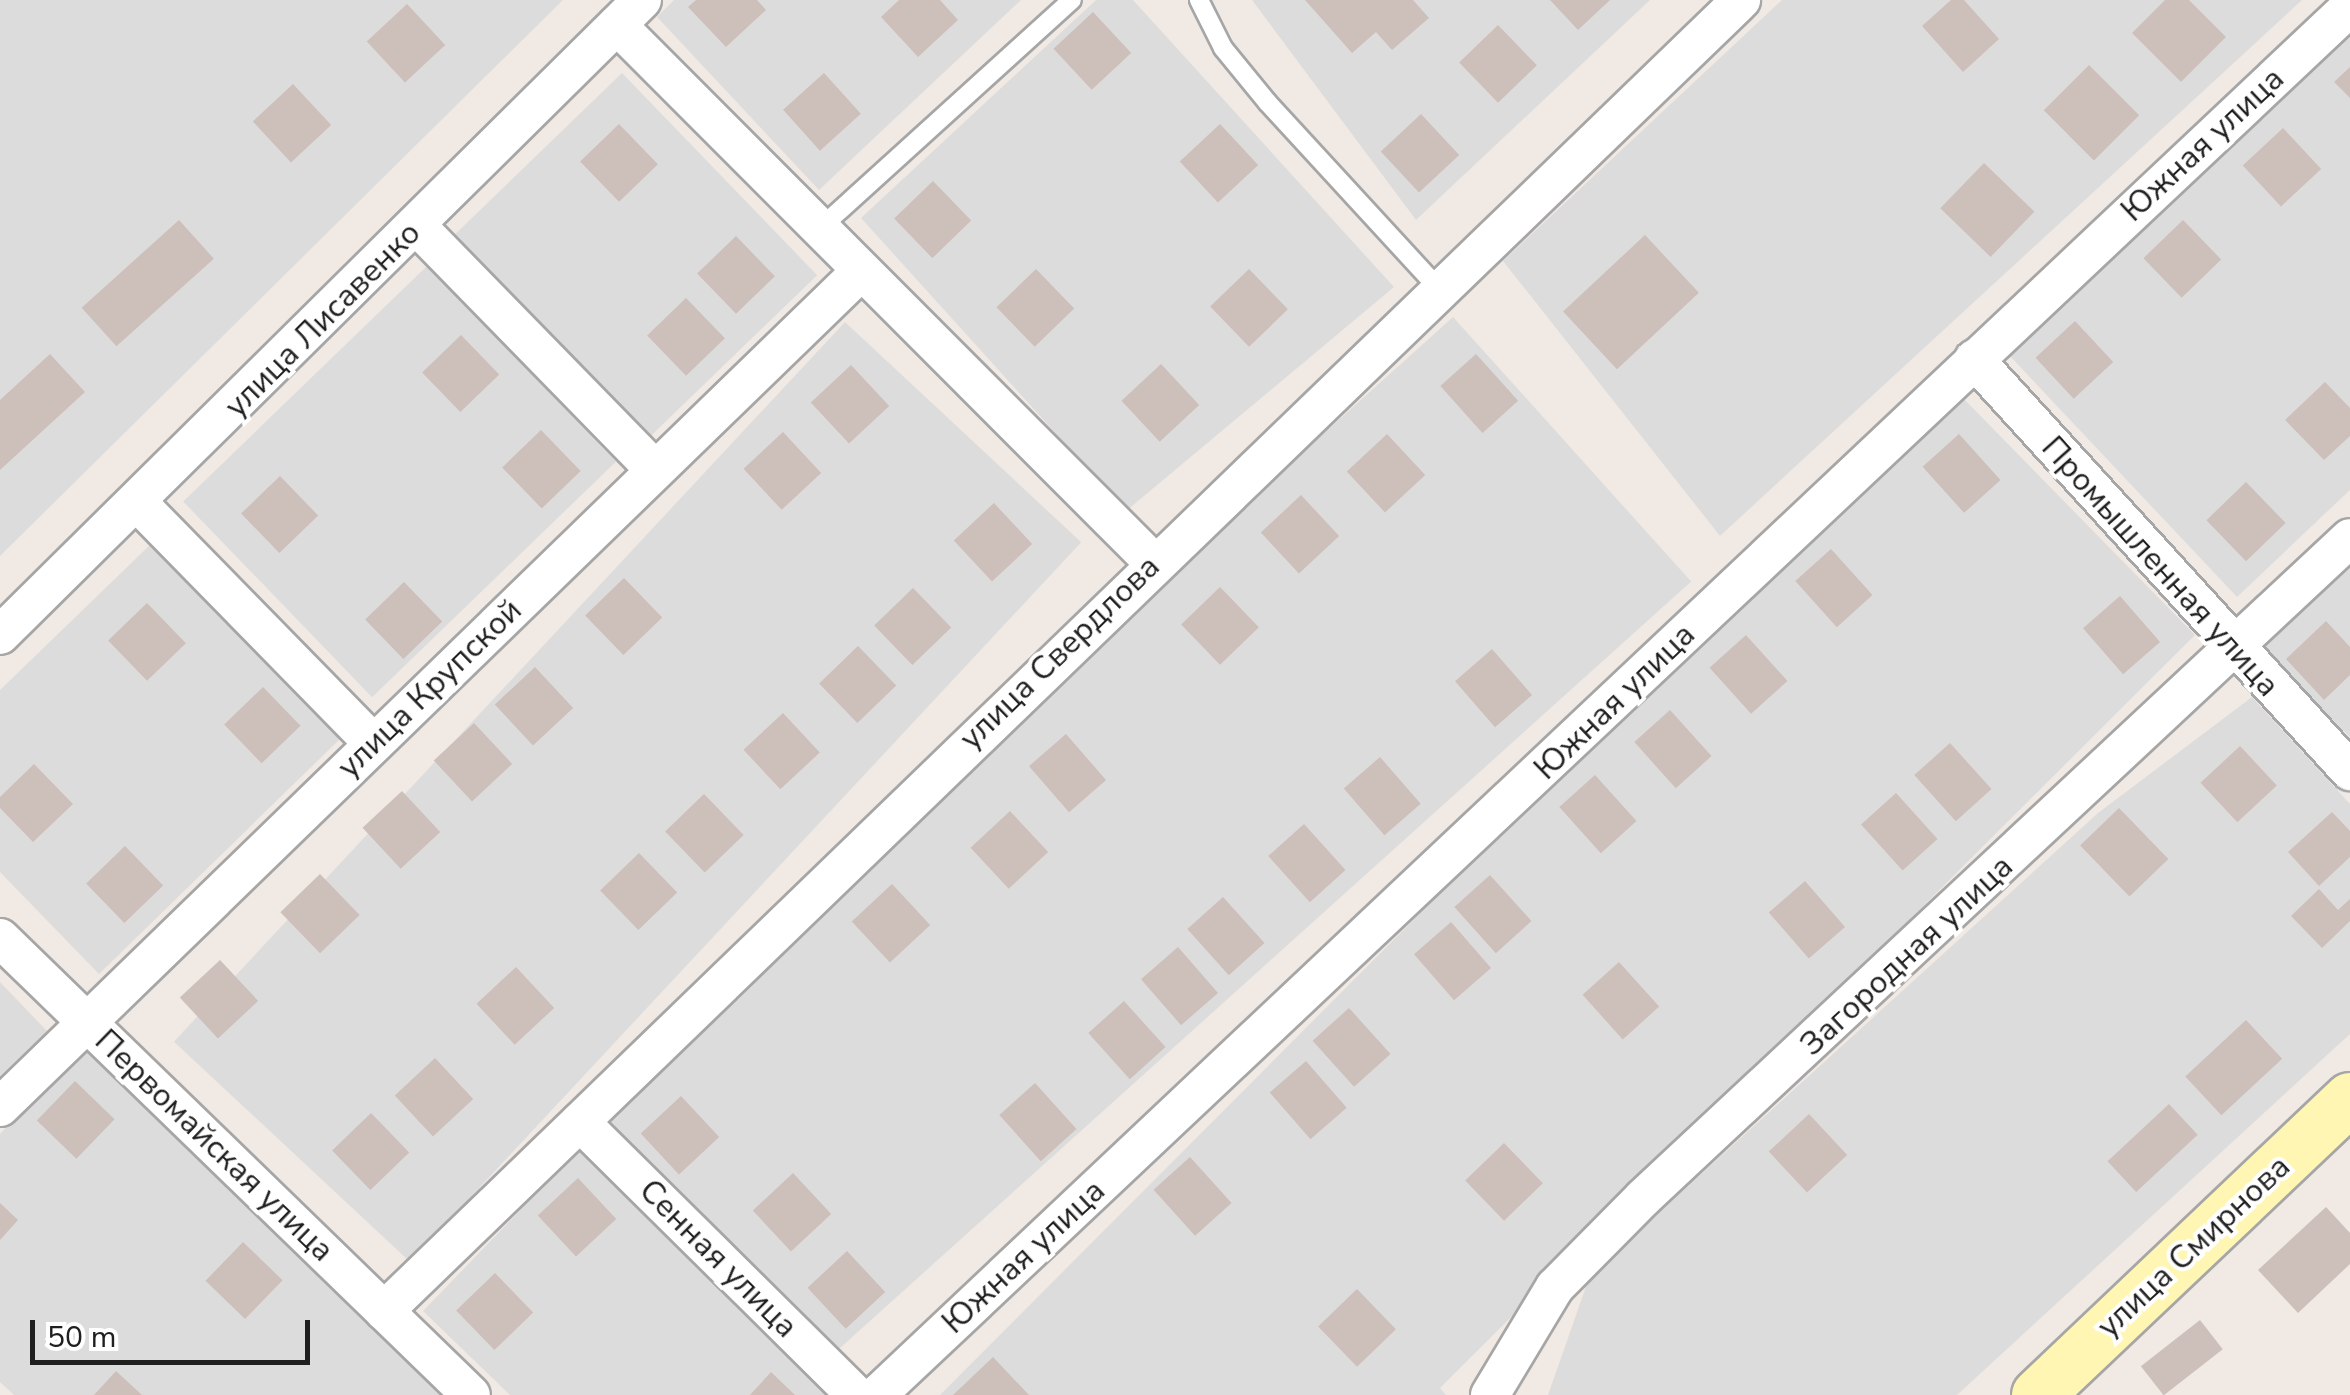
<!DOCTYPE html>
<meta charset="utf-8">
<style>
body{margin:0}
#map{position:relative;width:2350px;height:1395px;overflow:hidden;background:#f1eae4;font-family:"Nunito Sans",sans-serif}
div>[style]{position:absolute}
.residential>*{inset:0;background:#dddcdc;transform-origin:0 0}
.building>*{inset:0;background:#cdbfba;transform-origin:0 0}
.roads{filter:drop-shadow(2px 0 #a6a6a6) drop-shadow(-2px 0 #a6a6a6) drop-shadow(0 2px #a6a6a6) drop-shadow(0 -2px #a6a6a6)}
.lane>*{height:18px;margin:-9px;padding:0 9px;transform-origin:9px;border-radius:9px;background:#fff}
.street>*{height:38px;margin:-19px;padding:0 19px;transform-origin:19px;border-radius:19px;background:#fff}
.secondary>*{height:52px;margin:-26px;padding:0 26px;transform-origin:26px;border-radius:26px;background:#fff6b4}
span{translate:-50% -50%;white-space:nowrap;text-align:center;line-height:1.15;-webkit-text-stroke:8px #fff;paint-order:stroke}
.street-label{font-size:32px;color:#1f1f1f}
.scale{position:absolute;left:30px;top:1320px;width:280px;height:45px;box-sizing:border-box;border:5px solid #1f1f1f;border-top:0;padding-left:12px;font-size:30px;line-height:35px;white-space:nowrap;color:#1f1f1f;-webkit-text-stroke:8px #fff;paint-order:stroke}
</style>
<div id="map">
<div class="residential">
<div style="clip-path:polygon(0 0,563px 0,0 556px)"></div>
<div style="clip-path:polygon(674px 0,1021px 0,819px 190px,657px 17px)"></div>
<div style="clip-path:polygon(1096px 0,1133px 0,1394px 287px,1126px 511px,861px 218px)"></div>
<div style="clip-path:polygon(1252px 0,1650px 0,1416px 220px)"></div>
<div style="clip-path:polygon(1782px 0,2302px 0,1720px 536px,1503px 261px)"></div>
<div style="clip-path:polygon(2350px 37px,2350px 490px,2237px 597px,2008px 354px)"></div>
<div style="left:622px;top:73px;width:281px;height:235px;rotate:46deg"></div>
<div style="left:427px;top:266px;width:272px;height:339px;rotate:46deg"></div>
<div style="left:1453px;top:317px;width:356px;height:1167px;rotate:48deg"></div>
<div style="left:845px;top:322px;width:323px;height:984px;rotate:43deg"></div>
<div style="clip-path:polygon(1960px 395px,2195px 635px,1440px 1388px,1446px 1395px,940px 1395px,1556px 777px)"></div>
<div style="clip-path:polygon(153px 542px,342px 737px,99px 974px,0 872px,0 690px)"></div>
<div style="clip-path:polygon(2350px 563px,2350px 737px,2259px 648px)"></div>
<div style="clip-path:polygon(2252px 697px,2350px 804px,2350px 1034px,1957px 1395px,1548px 1395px,1590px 1275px,2098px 813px)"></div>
<div style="clip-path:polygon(0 982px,47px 1031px,0 1076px)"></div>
<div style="clip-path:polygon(85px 1043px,442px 1395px,14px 1395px,0 1382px,0 1134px)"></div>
<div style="clip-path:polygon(583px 1145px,725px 1294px,829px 1395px,510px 1395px,423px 1311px)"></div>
</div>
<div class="building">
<div style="clip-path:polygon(696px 0,757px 0,766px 10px,726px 47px,688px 7px)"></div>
<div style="clip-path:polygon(899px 0,940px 0,958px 20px,918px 57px,881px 17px)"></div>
<div style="clip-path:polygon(1305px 0,1413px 0,1429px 18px,1392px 50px,1376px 32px,1352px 53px)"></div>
<div style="clip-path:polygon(1550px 0,1610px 0,1578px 30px)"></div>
<div style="clip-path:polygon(1951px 0,1964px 0,1999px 39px,1963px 72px,1922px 26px)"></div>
<div style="clip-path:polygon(2165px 0,2189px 0,2226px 37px,2181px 82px,2132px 33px)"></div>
<div style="left:407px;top:4px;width:56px;height:55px;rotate:47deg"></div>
<div style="left:1093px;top:12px;width:56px;height:54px;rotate:47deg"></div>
<div style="left:1498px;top:25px;width:56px;height:54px;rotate:46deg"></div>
<div style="left:2089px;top:65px;width:71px;height:64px;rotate:45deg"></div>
<div style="clip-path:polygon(2350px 67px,2350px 98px,2334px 82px)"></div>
<div style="left:824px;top:73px;width:55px;height:55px;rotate:48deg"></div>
<div style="left:293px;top:84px;width:56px;height:55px;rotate:47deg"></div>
<div style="left:1421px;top:114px;width:56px;height:55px;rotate:47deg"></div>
<div style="left:619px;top:124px;width:56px;height:54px;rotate:46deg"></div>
<div style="left:1220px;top:124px;width:56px;height:55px;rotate:47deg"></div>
<div style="left:2283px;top:128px;width:56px;height:55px;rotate:47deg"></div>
<div style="left:1984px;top:163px;width:70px;height:63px;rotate:44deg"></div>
<div style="left:933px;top:181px;width:55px;height:54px;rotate:46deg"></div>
<div style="left:179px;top:220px;width:52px;height:131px;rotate:48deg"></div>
<div style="left:2183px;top:220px;width:55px;height:55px;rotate:46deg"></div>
<div style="left:1645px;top:235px;width:79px;height:112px;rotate:47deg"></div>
<div style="left:736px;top:236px;width:56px;height:54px;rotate:46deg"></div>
<div style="left:1036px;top:269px;width:55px;height:55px;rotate:46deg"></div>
<div style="left:1249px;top:269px;width:56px;height:54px;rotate:46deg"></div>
<div style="left:686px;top:298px;width:56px;height:54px;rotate:46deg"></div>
<div style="left:2075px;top:321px;width:56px;height:54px;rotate:47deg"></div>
<div style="left:461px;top:335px;width:55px;height:54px;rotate:46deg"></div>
<div style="clip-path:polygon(50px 354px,85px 392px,0 470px,0 400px)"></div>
<div style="left:1476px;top:354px;width:63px;height:48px;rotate:48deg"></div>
<div style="left:1161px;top:364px;width:56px;height:54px;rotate:47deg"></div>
<div style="left:851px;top:365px;width:56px;height:55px;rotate:47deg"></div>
<div style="clip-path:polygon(2325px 382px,2350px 408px,2350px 436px,2324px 460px,2285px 420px)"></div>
<div style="left:541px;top:430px;width:57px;height:54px;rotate:46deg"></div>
<div style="left:783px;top:432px;width:56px;height:54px;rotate:47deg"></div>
<div style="left:1387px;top:434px;width:56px;height:55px;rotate:47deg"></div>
<div style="left:1959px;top:434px;width:62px;height:49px;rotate:48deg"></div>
<div style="left:280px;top:476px;width:55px;height:54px;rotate:46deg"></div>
<div style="left:2246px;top:482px;width:57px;height:55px;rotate:46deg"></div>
<div style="left:1301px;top:495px;width:56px;height:55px;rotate:47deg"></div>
<div style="left:994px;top:503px;width:56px;height:55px;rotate:47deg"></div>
<div style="left:1831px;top:549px;width:62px;height:48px;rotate:48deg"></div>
<div style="left:624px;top:578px;width:55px;height:54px;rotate:46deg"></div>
<div style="left:404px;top:582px;width:55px;height:54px;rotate:46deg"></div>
<div style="left:1220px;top:587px;width:56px;height:54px;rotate:46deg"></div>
<div style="left:913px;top:588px;width:55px;height:54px;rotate:46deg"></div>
<div style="left:2120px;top:596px;width:61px;height:49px;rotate:49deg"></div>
<div style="left:147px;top:603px;width:56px;height:54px;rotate:46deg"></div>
<div style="clip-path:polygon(2326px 621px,2350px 647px,2350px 675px,2324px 700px,2286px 659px)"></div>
<div style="left:1746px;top:635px;width:62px;height:49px;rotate:48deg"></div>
<div style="left:858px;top:646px;width:55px;height:54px;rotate:46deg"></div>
<div style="left:1492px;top:649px;width:61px;height:49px;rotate:49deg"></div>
<div style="left:535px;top:667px;width:56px;height:55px;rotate:47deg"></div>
<div style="left:263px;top:687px;width:54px;height:54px;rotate:46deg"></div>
<div style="left:1670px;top:710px;width:62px;height:48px;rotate:48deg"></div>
<div style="left:783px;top:713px;width:54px;height:54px;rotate:47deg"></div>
<div style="left:474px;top:723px;width:56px;height:55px;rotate:47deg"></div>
<div style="left:1066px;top:734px;width:61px;height:49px;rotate:49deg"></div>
<div style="left:1950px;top:743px;width:62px;height:48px;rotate:48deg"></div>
<div style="left:2240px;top:746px;width:54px;height:54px;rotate:47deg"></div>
<div style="left:1380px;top:757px;width:62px;height:48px;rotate:49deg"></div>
<div style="clip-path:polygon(34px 764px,73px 804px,33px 842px,0 808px,0 797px)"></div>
<div style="left:1595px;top:775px;width:62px;height:48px;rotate:48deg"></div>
<div style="left:402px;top:791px;width:56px;height:54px;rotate:47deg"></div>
<div style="left:1896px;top:793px;width:62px;height:47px;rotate:48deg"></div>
<div style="left:704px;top:794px;width:57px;height:54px;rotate:46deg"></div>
<div style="left:2119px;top:808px;width:71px;height:54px;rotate:46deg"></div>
<div style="left:1010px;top:811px;width:56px;height:54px;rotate:47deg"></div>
<div style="clip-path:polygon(2332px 812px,2350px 831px,2350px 857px,2319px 886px,2288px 852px)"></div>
<div style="left:1304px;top:824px;width:62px;height:48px;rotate:48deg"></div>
<div style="left:125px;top:846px;width:55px;height:54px;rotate:46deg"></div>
<div style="left:639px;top:853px;width:55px;height:54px;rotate:46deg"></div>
<div style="left:320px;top:874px;width:57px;height:55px;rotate:46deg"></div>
<div style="left:1490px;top:875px;width:62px;height:48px;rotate:48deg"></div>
<div style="left:1805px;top:881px;width:61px;height:48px;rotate:49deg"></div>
<div style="left:892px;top:884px;width:56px;height:55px;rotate:47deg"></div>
<div style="clip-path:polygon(2319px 889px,2338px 910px,2350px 899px,2350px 921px,2322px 948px,2291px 916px)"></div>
<div style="left:1223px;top:897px;width:62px;height:48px;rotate:48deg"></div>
<div style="left:1451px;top:922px;width:61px;height:49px;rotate:49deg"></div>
<div style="left:1178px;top:947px;width:61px;height:49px;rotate:49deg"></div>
<div style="left:220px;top:960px;width:56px;height:55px;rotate:47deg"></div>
<div style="left:1619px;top:962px;width:60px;height:49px;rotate:48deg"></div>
<div style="left:516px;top:967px;width:56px;height:54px;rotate:47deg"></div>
<div style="left:1124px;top:1001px;width:62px;height:48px;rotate:48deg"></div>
<div style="left:1349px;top:1008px;width:62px;height:49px;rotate:48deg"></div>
<div style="left:2246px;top:1020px;width:53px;height:83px;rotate:47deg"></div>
<div style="left:435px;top:1058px;width:56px;height:55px;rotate:47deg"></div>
<div style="left:1306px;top:1061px;width:62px;height:48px;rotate:49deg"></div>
<div style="left:75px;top:1081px;width:55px;height:55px;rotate:44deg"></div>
<div style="left:1035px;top:1083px;width:62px;height:48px;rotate:48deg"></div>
<div style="left:681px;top:1096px;width:56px;height:55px;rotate:47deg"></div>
<div style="left:2169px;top:1104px;width:42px;height:84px;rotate:47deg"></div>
<div style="left:371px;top:1113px;width:55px;height:54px;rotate:46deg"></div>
<div style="left:1809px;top:1114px;width:56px;height:55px;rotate:47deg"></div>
<div style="left:1504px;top:1143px;width:56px;height:54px;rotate:46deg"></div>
<div style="left:1190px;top:1157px;width:62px;height:49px;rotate:48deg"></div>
<div style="left:793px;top:1173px;width:56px;height:55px;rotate:47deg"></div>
<div style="left:578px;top:1178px;width:56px;height:55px;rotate:47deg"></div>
<div style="clip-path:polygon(0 1203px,18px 1220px,0 1240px)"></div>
<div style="clip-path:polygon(2326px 1207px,2350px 1233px,2350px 1264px,2298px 1313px,2258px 1270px)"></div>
<div style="left:243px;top:1242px;width:55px;height:54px;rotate:44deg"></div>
<div style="left:847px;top:1251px;width:56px;height:54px;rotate:47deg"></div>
<div style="left:495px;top:1273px;width:55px;height:54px;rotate:46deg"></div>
<div style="left:1357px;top:1289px;width:56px;height:54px;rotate:46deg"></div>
<div style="left:2200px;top:1320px;width:37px;height:75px;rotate:52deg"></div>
<div style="clip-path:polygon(993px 1357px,1029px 1395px,953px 1395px)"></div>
<div style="clip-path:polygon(116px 1371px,142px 1395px,94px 1395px)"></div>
<div style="clip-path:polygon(771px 1372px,795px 1395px,750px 1395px)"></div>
</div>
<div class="roads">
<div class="lane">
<div style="left:1199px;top:0;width:54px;rotate:63.4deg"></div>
<div style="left:1223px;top:48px;width:71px;rotate:50.7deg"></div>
<div style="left:1268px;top:103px;width:250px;rotate:47.4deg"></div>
<div style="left:817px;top:231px;width:344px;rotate:-42.2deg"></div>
</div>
<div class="street">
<div style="left:617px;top:25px;width:759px;rotate:45.05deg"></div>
<div style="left:418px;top:227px;width:339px;rotate:45.7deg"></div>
<div style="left:1974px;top:359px;width:558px;rotate:47.62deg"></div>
<div style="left:138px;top:503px;width:337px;rotate:45.6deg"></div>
<div style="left:0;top:635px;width:903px;rotate:-44.69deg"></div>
<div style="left:0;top:938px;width:656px;rotate:44.14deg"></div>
<div style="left:0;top:1107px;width:1199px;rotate:-44.15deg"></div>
<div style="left:580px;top:1122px;width:388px;rotate:44.7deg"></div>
<div style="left:384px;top:1311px;width:1887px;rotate:-44.01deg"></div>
<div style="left:877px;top:1395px;width:2024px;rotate:-43.3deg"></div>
<div style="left:1490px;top:1395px;width:126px;rotate:-59deg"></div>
<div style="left:1555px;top:1287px;width:125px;rotate:-45.3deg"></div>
<div style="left:1643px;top:1198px;width:967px;rotate:-43.03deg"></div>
</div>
<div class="secondary">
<div style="left:2038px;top:1395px;width:430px;rotate:-43.5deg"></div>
</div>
</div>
<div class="street-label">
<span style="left:2203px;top:145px;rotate:-43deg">Южная улица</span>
<span style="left:323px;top:320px;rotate:-45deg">улица Лисавенко</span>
<span style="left:2160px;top:567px;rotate:48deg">Промышленная улица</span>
<span style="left:1060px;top:653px;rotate:-44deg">улица Свердлова</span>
<span style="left:430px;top:689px;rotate:-44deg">улица Крупской</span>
<span style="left:1615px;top:702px;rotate:-44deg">Южная улица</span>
<span style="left:1907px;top:956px;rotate:-43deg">Загородная улица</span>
<span style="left:214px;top:1146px;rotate:44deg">Первомайская улица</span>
<span style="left:2194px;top:1247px;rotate:-43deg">улица Смирнова</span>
<span style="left:1024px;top:1257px;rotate:-43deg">Южная улица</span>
<span style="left:718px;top:1259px;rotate:45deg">Сенная улица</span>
</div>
<div class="scale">50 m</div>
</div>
